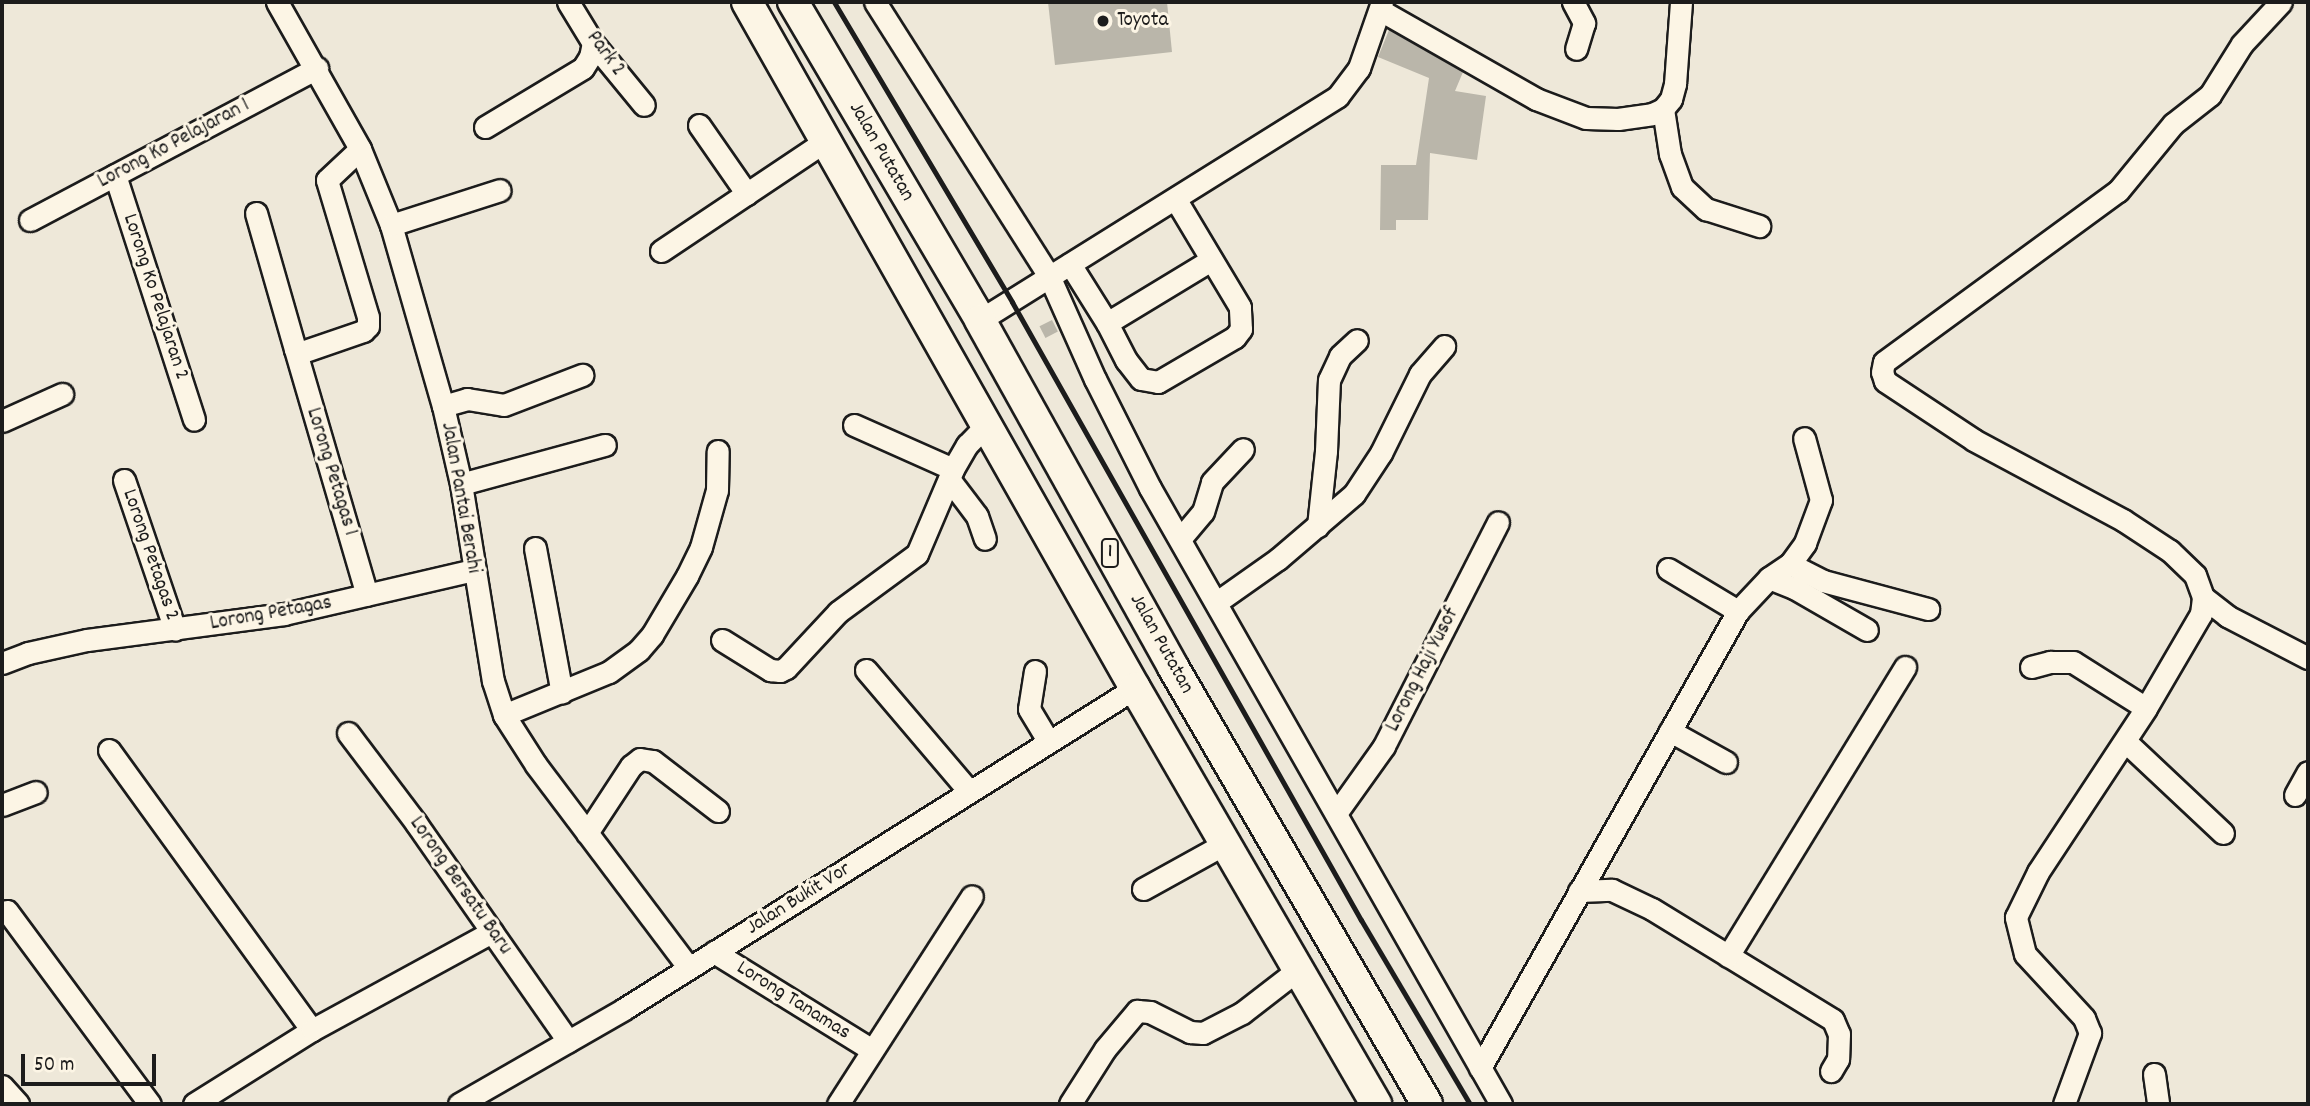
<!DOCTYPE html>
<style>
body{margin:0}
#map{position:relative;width:2310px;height:1106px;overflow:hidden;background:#eee8d9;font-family:Dekko,sans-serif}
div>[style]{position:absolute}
.building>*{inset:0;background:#bab6aa;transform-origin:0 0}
.roads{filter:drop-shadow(2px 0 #1c1c1c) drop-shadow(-2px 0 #1c1c1c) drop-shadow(0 2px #1c1c1c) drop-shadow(0 -2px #1c1c1c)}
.minor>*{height:21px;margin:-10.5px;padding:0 10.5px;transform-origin:10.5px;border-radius:10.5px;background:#fcf5e5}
.highway>*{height:30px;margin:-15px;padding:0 15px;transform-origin:15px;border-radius:15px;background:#fcf5e5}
.rail>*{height:5px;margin:-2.5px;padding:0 2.5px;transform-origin:2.5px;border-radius:2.5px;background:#1c1c1c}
.dots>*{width:19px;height:19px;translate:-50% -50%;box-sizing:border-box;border:4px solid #fcf5e5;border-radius:50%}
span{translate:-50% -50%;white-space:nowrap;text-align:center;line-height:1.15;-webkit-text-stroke:6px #fcf5e5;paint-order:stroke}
.shield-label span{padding:2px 5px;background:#fcf5e5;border:2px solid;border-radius:5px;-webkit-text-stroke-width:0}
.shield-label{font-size:19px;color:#1c1c1c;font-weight:700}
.poi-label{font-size:21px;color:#1c1c1c}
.left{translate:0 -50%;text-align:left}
.street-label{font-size:21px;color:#1c1c1c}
.frame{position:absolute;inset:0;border:4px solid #1c1c1c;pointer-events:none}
.scale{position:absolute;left:21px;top:1054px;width:135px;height:32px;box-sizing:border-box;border:4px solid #1c1c1c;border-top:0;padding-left:9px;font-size:21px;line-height:24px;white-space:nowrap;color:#1c1c1c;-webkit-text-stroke:5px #fcf5e5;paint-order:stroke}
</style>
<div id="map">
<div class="building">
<div style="clip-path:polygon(1048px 2px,1167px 2px,1172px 52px,1055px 65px)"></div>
<div style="clip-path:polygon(1389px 30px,1463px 72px,1455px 91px,1486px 96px,1477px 160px,1430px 153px,1428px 220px,1396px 220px,1396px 230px,1380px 230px,1381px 165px,1416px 165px,1429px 78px,1378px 57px)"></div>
<div style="left:1052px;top:320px;width:13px;height:14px;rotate:63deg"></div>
</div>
<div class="roads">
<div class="minor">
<div style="left:277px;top:2px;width:169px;rotate:60.5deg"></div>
<div style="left:360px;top:149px;width:82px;rotate:67.8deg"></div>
<div style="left:391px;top:225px;width:188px;rotate:74deg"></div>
<div style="left:443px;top:406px;width:80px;rotate:77deg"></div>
<div style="left:461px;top:484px;width:200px;rotate:80.8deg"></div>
<div style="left:493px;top:681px;width:36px;rotate:72deg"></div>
<div style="left:504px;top:715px;width:59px;rotate:57.4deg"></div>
<div style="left:536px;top:765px;width:253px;rotate:53deg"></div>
<div style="left:568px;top:2px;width:48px;rotate:58.6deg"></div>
<div style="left:593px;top:43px;width:80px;rotate:50.6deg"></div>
<div style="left:875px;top:2px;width:327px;rotate:57.6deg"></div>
<div style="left:1050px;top:278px;width:111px;rotate:66deg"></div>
<div style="left:1095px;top:379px;width:122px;rotate:63.2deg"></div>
<div style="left:1150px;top:488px;width:709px;rotate:60.33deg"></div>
<div style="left:1573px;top:2px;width:24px;rotate:62deg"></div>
<div style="left:1584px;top:23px;width:27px;rotate:107deg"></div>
<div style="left:1380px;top:10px;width:180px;rotate:29.7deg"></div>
<div style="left:1536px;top:99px;width:53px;rotate:20.8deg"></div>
<div style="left:1586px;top:118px;width:32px;rotate:2deg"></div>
<div style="left:1618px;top:119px;width:34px;rotate:-8deg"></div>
<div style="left:1652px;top:114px;width:12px;rotate:-24deg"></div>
<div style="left:1663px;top:109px;width:13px;rotate:-51deg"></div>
<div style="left:1671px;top:99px;width:16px;rotate:-75deg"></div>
<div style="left:1675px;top:84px;width:82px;rotate:-85.8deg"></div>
<div style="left:1663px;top:109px;width:46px;rotate:81.2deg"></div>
<div style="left:1670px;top:154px;width:35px;rotate:70deg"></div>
<div style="left:1682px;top:187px;width:33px;rotate:43deg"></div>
<div style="left:1706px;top:209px;width:56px;rotate:17.8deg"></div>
<div style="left:699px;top:125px;width:84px;rotate:55.2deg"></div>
<div style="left:485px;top:127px;width:114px;rotate:-31deg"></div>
<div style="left:583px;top:68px;width:13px;rotate:-58deg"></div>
<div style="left:590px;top:57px;width:14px;rotate:-78deg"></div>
<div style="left:115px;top:175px;width:257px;rotate:72.1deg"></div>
<div style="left:256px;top:213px;width:141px;rotate:74deg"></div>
<div style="left:295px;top:349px;width:8px;rotate:23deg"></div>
<div style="left:302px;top:352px;width:65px;rotate:-19deg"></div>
<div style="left:363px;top:331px;width:7px;rotate:-45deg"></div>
<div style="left:368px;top:326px;width:9px;rotate:-90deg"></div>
<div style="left:368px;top:317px;width:143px;rotate:-106.7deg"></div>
<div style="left:327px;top:180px;width:45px;rotate:-43.2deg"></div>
<div style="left:30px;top:220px;width:325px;rotate:-27.9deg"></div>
<div style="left:391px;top:225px;width:114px;rotate:-17.8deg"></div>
<div style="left:661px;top:251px;width:200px;rotate:-33.8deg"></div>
<div style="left:1070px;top:264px;width:70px;rotate:57.9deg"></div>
<div style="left:1107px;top:323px;width:42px;rotate:62.8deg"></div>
<div style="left:1126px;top:360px;width:24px;rotate:52deg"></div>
<div style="left:1141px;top:379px;width:17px;rotate:10deg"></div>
<div style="left:1158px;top:382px;width:89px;rotate:-30.3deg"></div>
<div style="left:1235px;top:337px;width:10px;rotate:-53deg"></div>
<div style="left:1241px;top:329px;width:22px;rotate:-93deg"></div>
<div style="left:1240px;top:307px;width:125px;rotate:-120.9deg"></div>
<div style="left:980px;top:320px;width:422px;rotate:-32deg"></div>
<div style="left:1338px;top:96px;width:35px;rotate:-53deg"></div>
<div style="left:1359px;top:68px;width:70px;rotate:-70.8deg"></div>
<div style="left:1107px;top:323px;width:122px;rotate:-31.2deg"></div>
<div style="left:295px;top:349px;width:256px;rotate:73.7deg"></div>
<div style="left:443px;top:406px;width:25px;rotate:-16deg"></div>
<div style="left:467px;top:399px;width:37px;rotate:9deg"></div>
<div style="left:504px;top:405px;width:84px;rotate:-21deg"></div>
<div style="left:2px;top:421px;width:66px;rotate:-24.2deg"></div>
<div style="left:854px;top:425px;width:108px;rotate:24deg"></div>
<div style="left:949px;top:479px;width:46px;rotate:52.9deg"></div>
<div style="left:977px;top:516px;width:24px;rotate:71deg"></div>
<div style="left:124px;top:480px;width:158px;rotate:71.2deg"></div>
<div style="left:461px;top:484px;width:149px;rotate:-15.2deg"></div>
<div style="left:1318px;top:526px;width:75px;rotate:-83.9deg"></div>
<div style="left:1326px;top:451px;width:71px;rotate:-87.6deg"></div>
<div style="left:1329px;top:380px;width:26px;rotate:-65deg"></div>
<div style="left:1340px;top:356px;width:23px;rotate:-43deg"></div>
<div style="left:1180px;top:539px;width:35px;rotate:-50deg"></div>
<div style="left:1203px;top:512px;width:31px;rotate:-73deg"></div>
<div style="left:1212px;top:482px;width:45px;rotate:-46.8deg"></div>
<div style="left:535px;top:548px;width:147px;rotate:79.5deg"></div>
<div style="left:1790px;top:564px;width:37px;rotate:27deg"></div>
<div style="left:1823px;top:581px;width:109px;rotate:14.9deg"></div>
<div style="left:1668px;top:569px;width:82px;rotate:31deg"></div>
<div style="left:1769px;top:578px;width:27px;rotate:22deg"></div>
<div style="left:1794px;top:588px;width:84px;rotate:29.9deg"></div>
<div style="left:2203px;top:597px;width:31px;rotate:38deg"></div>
<div style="left:2227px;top:616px;width:91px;rotate:27.4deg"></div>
<div style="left:1217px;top:602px;width:75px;rotate:-35.2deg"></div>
<div style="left:1278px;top:559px;width:100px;rotate:-40.5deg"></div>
<div style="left:1354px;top:494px;width:49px;rotate:-56.6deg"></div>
<div style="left:1381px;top:453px;width:88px;rotate:-63.7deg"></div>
<div style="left:1420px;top:374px;width:37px;rotate:-49deg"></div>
<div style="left:722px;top:640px;width:57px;rotate:32deg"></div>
<div style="left:770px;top:670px;width:10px;rotate:6deg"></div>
<div style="left:780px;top:671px;width:7px;rotate:-27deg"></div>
<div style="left:786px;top:668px;width:76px;rotate:-47.1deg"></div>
<div style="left:838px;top:612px;width:98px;rotate:-36.3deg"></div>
<div style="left:917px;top:554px;width:92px;rotate:-67deg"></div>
<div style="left:953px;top:469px;width:28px;rotate:-60deg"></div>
<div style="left:967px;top:445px;width:30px;rotate:-46deg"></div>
<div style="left:2px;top:663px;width:28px;rotate:-21deg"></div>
<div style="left:28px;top:653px;width:60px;rotate:-12.4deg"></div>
<div style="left:87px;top:640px;width:199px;rotate:-7.5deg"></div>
<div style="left:284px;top:614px;width:194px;rotate:-13.1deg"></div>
<div style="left:2031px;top:667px;width:20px;rotate:-15deg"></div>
<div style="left:2050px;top:662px;width:23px"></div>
<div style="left:2073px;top:662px;width:86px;rotate:32.2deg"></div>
<div style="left:866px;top:670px;width:159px;rotate:49.6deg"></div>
<div style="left:1035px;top:671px;width:38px;rotate:99deg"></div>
<div style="left:1029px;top:709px;width:37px;rotate:59deg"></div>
<div style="left:504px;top:715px;width:113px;rotate:-22.3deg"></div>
<div style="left:609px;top:672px;width:37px;rotate:-36deg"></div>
<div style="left:639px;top:650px;width:20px;rotate:-49deg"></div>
<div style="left:652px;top:635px;width:69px;rotate:-59.3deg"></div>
<div style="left:687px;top:576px;width:32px;rotate:-64deg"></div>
<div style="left:701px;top:547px;width:59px;rotate:-74.3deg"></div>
<div style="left:717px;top:490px;width:39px;rotate:-89deg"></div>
<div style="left:1670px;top:731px;width:64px;rotate:29deg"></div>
<div style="left:348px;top:733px;width:113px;rotate:52.9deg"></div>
<div style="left:416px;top:823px;width:266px;rotate:55.1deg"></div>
<div style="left:2126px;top:742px;width:133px;rotate:43.2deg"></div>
<div style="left:109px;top:750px;width:346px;rotate:54.1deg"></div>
<div style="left:2295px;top:795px;width:26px;rotate:-61deg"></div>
<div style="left:2px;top:805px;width:36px;rotate:-21deg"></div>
<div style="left:1337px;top:812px;width:81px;rotate:-54.5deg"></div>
<div style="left:1384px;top:746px;width:251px;rotate:-63deg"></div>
<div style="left:587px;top:833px;width:80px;rotate:-56.7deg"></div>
<div style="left:631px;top:766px;width:11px;rotate:-38deg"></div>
<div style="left:640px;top:759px;width:13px;rotate:9deg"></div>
<div style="left:653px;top:761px;width:82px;rotate:37.6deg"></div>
<div style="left:1143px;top:889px;width:95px;rotate:-29deg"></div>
<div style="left:1579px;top:891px;width:33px;rotate:-2deg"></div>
<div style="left:1612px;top:890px;width:44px;rotate:25.4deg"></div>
<div style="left:1652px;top:909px;width:212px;rotate:31.5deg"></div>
<div style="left:1833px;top:1020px;width:15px;rotate:67deg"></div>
<div style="left:1839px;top:1034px;width:25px;rotate:92deg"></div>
<div style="left:1838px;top:1059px;width:14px;rotate:120deg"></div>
<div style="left:7px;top:911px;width:240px;rotate:53.5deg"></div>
<div style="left:714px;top:952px;width:186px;rotate:31.8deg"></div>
<div style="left:1728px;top:956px;width:339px;rotate:-58.5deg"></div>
<div style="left:1480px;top:1068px;width:525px;rotate:-60.55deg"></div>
<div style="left:1738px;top:611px;width:45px;rotate:-46.8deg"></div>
<div style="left:1769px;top:578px;width:25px;rotate:-34deg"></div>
<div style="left:1790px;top:564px;width:26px;rotate:-54deg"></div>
<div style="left:1805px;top:543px;width:46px;rotate:-69.6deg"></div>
<div style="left:1821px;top:500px;width:64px;rotate:-105.3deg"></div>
<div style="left:2154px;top:1074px;width:30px;rotate:82deg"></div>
<div style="left:2px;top:1086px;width:24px;rotate:48deg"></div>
<div style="left:194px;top:1104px;width:139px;rotate:-32.1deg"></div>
<div style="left:312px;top:1030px;width:205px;rotate:-28.6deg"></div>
<div style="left:459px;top:1104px;width:190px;rotate:-29.9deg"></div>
<div style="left:624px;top:1009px;width:603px;rotate:-32.14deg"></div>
<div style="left:838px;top:1104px;width:247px;rotate:-57.2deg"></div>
<div style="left:1070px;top:1104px;width:65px;rotate:-57.5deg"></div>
<div style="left:1105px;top:1049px;width:50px;rotate:-49.9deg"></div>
<div style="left:1137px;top:1011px;width:13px;rotate:4deg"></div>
<div style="left:1150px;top:1012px;width:45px;rotate:26.6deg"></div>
<div style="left:1190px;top:1032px;width:13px;rotate:4deg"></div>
<div style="left:1203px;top:1033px;width:44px;rotate:-27.1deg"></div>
<div style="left:1242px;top:1013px;width:72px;rotate:-37.7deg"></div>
<div style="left:2064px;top:1104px;width:76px;rotate:-69.9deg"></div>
<div style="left:2090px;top:1033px;width:16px;rotate:-112deg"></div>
<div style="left:2084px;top:1018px;width:87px;rotate:-132.7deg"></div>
<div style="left:2025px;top:954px;width:38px;rotate:-104deg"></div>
<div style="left:2016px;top:917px;width:50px;rotate:-63.9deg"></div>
<div style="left:2038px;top:872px;width:196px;rotate:-56.6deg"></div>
<div style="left:2146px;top:708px;width:109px;rotate:-59.7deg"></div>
<div style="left:2201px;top:614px;width:17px;rotate:-83deg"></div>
<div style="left:2203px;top:597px;width:23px;rotate:-110deg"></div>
<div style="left:2195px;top:575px;width:35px;rotate:-136deg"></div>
<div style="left:2170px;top:551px;width:56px;rotate:-146.6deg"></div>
<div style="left:2123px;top:520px;width:169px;rotate:-151.8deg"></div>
<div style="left:1974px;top:440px;width:107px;rotate:-146.5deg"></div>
<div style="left:1885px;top:381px;width:9px;rotate:-108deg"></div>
<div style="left:1882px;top:372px;width:10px;rotate:-79deg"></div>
<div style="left:1884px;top:362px;width:290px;rotate:-36.2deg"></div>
<div style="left:2118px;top:191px;width:87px;rotate:-50.6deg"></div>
<div style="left:2173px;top:124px;width:47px;rotate:-38.1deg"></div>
<div style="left:2210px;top:95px;width:60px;rotate:-57.9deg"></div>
<div style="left:2242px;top:44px;width:57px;rotate:-47.1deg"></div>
</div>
<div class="highway">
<div style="left:747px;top:2px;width:788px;rotate:60.51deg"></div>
<div style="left:1135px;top:688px;width:481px;rotate:59.9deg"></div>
<div style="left:793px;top:2px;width:369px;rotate:59.5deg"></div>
<div style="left:980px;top:320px;width:397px;rotate:60.9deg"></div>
<div style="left:1173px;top:667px;width:505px;rotate:59.83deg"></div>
</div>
</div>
<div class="rail">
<div style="left:834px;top:2px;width:349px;rotate:59.3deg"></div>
<div style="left:1012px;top:302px;width:710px;rotate:60.55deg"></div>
<div style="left:1361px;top:920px;width:214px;rotate:59.4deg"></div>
</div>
<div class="dots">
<div style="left:1103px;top:21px;background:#1c1c1c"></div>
</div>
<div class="shield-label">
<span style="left:1110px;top:553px">1</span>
</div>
<div class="poi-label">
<span class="left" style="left:1117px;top:21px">Toyota</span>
</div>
<div class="street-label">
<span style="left:605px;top:54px;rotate:54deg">Park 2</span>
<span style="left:174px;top:144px;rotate:-28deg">Lorong Ko Pelajaran 1</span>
<span style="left:881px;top:152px;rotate:60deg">Jalan Putatan</span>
<span style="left:155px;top:297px;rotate:72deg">Lorong Ko Pelajaran 2</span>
<span style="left:331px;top:472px;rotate:73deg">Lorong Petagas 1</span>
<span style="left:460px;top:498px;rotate:80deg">Jalan Pantai Berahi</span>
<span style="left:150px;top:555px;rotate:71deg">Lorong Petagas 2</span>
<span style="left:271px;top:614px;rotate:-10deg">Lorong Petagas</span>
<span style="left:1161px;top:644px;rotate:61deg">Jalan Putatan</span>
<span style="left:1423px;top:670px;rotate:-63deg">Lorong Haji Yusof</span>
<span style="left:460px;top:886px;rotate:55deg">Lorong Bersatu Baru</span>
<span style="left:799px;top:899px;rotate:-32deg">Jalan Bukit Vor</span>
<span style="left:793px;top:1001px;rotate:32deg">Lorong Tanamas</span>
</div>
<div class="frame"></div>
<div class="scale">50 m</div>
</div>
